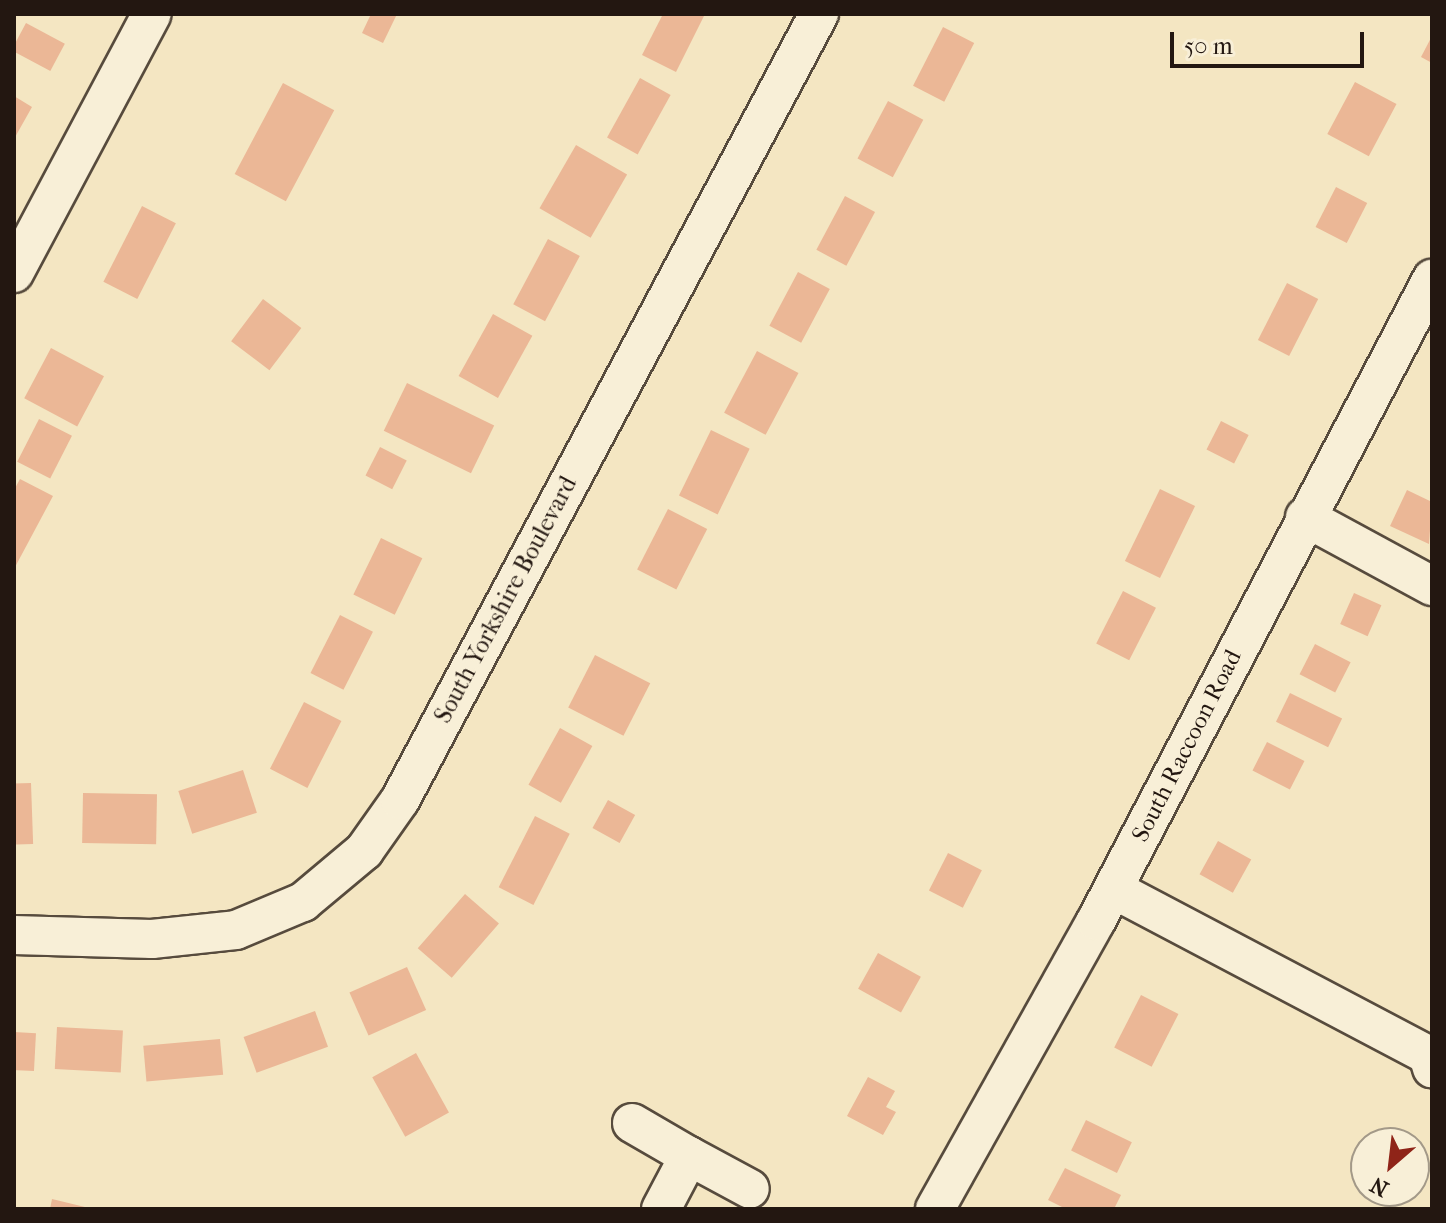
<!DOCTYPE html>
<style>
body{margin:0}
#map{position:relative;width:1446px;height:1223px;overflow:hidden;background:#f4e6c2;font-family:"IM FELL French Canon",serif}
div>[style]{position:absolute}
.building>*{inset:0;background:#ebb796;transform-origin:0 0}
.roads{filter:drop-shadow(2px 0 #574b3d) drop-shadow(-2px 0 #574b3d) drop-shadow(0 2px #574b3d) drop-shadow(0 -2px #574b3d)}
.minor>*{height:38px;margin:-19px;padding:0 19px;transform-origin:19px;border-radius:19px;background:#f8efd7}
span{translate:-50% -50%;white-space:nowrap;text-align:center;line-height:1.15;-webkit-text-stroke:6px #f8efd7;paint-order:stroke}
.street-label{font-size:24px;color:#231711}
.frame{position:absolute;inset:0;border:16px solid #231711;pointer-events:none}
.north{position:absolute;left:1350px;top:1127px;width:80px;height:80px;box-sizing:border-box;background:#f8efd7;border:2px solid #a39988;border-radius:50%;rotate:208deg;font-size:22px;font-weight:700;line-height:32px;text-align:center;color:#231711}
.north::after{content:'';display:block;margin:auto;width:28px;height:36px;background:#8f2418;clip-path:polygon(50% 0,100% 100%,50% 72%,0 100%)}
.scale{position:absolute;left:1170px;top:32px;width:194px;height:36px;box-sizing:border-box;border:4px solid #231711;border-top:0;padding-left:10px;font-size:24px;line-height:28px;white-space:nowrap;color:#231711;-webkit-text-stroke:6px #f8efd7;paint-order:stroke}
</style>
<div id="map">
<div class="building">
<div style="clip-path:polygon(371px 14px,397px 14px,383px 43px,362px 33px)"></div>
<div style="clip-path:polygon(663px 14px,705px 14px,676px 72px,642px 55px)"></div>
<div style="left:26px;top:23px;width:44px;height:31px;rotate:28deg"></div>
<div style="left:943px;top:27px;width:35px;height:66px;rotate:27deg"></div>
<div style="clip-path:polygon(1432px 36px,1432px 63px,1421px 57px)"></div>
<div style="left:640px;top:78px;width:35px;height:68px;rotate:29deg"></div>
<div style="left:1355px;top:82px;width:47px;height:59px;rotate:28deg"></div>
<div style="left:283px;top:83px;width:58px;height:103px;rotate:28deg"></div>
<div style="clip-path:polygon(14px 96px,32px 107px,14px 139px)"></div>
<div style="left:888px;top:101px;width:40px;height:65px;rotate:28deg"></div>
<div style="left:576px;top:145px;width:59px;height:73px;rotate:30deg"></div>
<div style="left:1336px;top:187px;width:35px;height:45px;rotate:27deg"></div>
<div style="left:845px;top:196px;width:34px;height:61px;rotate:28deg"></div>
<div style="left:142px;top:206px;width:38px;height:85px;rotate:27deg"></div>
<div style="left:548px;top:239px;width:36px;height:74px;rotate:28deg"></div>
<div style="left:798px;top:272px;width:36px;height:61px;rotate:28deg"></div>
<div style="left:1287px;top:283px;width:35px;height:64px;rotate:27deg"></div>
<div style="left:263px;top:299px;width:48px;height:53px;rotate:37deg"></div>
<div style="left:493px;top:314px;width:45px;height:71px;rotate:29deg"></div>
<div style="left:51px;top:348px;width:60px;height:57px;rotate:28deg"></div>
<div style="left:757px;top:351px;width:47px;height:70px;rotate:28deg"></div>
<div style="left:407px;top:383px;width:97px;height:53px;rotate:26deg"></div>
<div style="left:39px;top:419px;width:37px;height:48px;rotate:27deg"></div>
<div style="left:1221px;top:421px;width:31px;height:32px;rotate:27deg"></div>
<div style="left:711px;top:430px;width:43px;height:73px;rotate:26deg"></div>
<div style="left:380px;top:447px;width:30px;height:32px;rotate:27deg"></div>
<div style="clip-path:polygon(20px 479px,53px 496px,14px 569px,14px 490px)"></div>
<div style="left:1160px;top:489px;width:39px;height:80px;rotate:26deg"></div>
<div style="clip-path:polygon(1407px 490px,1432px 502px,1429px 544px,1390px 526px)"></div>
<div style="left:668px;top:509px;width:44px;height:68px;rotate:27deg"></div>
<div style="left:381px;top:538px;width:46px;height:63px;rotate:26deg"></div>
<div style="left:1123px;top:591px;width:37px;height:59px;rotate:27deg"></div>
<div style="left:1354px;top:593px;width:30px;height:34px;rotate:24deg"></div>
<div style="left:340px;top:615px;width:37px;height:65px;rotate:27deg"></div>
<div style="left:1315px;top:644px;width:40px;height:34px;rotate:27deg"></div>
<div style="left:595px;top:655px;width:62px;height:59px;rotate:27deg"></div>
<div style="left:1290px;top:693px;width:58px;height:32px;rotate:26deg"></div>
<div style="left:304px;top:702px;width:42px;height:75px;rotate:27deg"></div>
<div style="left:560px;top:728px;width:37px;height:65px;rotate:29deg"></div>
<div style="left:1267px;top:742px;width:42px;height:32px;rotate:27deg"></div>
<div style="left:243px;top:770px;width:45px;height:68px;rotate:72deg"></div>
<div style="left:31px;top:783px;width:61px;height:17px;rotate:88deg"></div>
<div style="left:83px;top:793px;width:74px;height:50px;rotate:1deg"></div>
<div style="left:608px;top:800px;width:31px;height:32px;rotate:29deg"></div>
<div style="left:535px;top:816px;width:39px;height:80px;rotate:27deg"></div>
<div style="left:1218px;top:841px;width:38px;height:38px;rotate:29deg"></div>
<div style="left:948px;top:853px;width:38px;height:42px;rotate:27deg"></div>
<div style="left:465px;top:894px;width:45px;height:72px;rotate:41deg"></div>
<div style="left:878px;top:953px;width:49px;height:41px;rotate:29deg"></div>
<div style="left:407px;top:967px;width:47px;height:63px;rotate:66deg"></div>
<div style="left:1141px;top:995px;width:42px;height:59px;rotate:27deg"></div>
<div style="left:315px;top:1011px;width:38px;height:76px;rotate:70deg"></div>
<div style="left:57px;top:1027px;width:66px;height:42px;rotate:3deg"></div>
<div style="left:14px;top:1032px;width:22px;height:38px;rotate:3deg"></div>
<div style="left:220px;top:1039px;width:36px;height:77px;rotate:85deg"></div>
<div style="left:416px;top:1053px;width:68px;height:50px;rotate:61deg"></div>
<div style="clip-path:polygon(868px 1077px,895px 1091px,886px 1107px,896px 1112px,883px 1135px,847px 1116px)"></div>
<div style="left:1086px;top:1120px;width:51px;height:34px;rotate:26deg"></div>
<div style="clip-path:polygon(1065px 1168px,1121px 1195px,1114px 1209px,1066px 1209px,1048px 1200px)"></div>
<div style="clip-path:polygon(52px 1199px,89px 1208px,89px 1209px,50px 1209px)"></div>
</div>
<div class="roads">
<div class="minor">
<div style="left:14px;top:273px;width:293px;rotate:-62deg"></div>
<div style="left:1305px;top:517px;width:145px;rotate:28.5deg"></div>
<div style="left:1113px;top:889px;width:356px;rotate:27.8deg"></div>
<div style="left:1428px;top:1055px;width:14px;rotate:73deg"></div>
<div style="left:14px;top:935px;width:138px;rotate:1.7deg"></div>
<div style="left:152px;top:939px;width:84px;rotate:-6.1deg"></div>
<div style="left:236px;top:930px;width:73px;rotate:-22.7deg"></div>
<div style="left:303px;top:902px;width:80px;rotate:-39.9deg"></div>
<div style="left:364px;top:851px;width:62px;rotate:-54.8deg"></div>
<div style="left:400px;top:800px;width:891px;rotate:-61.94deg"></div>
<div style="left:632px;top:1123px;width:66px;rotate:30.1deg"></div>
<div style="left:689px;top:1156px;width:60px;rotate:117.8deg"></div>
<div style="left:689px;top:1156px;width:69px;rotate:28.4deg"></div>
<div style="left:935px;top:1209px;width:330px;rotate:-60.8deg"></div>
<div style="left:1096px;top:921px;width:725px;rotate:-62.37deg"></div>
</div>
</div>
<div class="street-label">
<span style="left:506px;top:600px;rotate:-62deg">South Yorkshire Boulevard</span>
<span style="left:1187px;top:746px;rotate:-63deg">South Raccoon Road</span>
</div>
<div class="frame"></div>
<div class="north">N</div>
<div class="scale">50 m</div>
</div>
